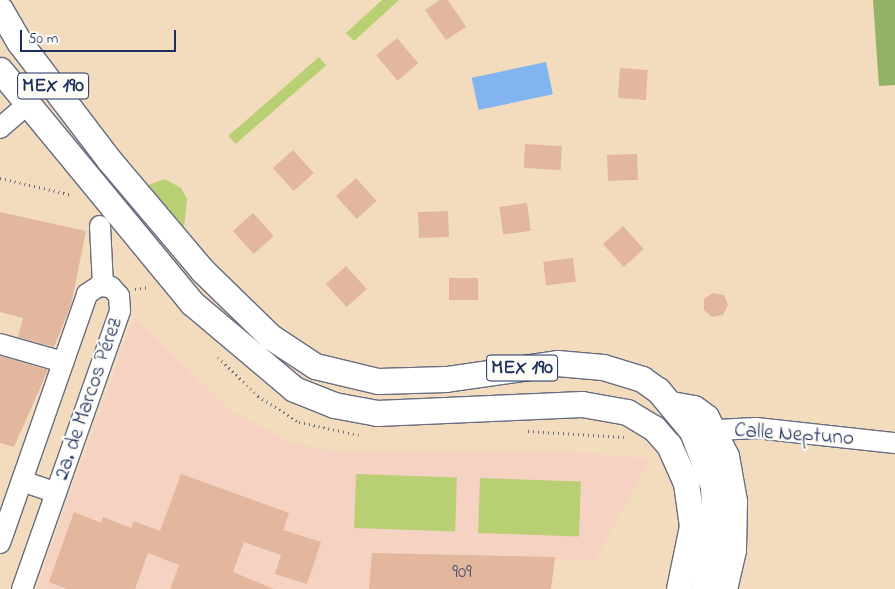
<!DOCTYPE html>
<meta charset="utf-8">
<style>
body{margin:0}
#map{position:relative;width:895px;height:589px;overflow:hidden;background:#f3dcbe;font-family:"Indie Flower",sans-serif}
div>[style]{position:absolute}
.built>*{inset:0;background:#f6d2c3}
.green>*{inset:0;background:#b9cf73;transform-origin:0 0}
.forest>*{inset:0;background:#92b265}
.water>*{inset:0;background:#82b5ef;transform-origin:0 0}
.building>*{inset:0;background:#e2b79e;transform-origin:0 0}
.path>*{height:3px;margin-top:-1.5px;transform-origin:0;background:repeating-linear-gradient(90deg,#676c80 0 1px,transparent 0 5px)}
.roads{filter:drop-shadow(1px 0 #676c80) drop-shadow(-1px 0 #676c80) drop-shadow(0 1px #676c80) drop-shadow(0 -1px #676c80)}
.minor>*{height:20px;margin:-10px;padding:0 10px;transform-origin:10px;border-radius:10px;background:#fff}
.major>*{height:25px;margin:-12.5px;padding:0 12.5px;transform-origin:12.5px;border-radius:12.5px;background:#fff}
span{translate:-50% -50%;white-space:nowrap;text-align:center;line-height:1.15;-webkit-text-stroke:4.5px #fdfcf7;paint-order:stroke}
.number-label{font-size:19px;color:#4d516e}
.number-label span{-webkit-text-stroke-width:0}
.shield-label span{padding:1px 4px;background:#fdfcf7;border:1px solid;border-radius:4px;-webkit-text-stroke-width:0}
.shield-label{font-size:20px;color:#1b2f5e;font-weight:700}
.street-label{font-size:21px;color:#1b2f5e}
.scale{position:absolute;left:20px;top:30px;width:156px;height:22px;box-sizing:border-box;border:2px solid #1b2f5e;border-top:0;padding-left:6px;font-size:15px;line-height:18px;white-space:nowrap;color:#1b2f5e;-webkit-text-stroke:4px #fdfcf7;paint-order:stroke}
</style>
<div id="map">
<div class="built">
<div style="clip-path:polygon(134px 317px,228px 408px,287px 441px,332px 451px,574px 452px,650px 459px,595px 561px,372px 553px,369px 589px,36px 589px)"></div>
</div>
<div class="green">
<div style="clip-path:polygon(382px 0,399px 0,354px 41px,346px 33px)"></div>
<div style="left:319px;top:57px;width:11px;height:120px;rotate:49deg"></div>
<div style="clip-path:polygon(165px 179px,181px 188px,187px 199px,184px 227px,148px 185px)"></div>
<div style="left:356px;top:474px;width:101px;height:54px;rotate:2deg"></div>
<div style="left:480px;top:478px;width:101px;height:55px;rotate:2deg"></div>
</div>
<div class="forest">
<div style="clip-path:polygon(873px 0,895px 0,895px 85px,879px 86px)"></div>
</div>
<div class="water">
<div style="left:546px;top:62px;width:33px;height:76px;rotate:78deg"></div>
</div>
<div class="building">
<div style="clip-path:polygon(440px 0,448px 0,466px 27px,446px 40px,425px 10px)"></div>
<div style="left:397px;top:38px;width:33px;height:27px;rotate:50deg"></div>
<div style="left:620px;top:68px;width:28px;height:30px;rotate:4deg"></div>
<div style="left:525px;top:144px;width:37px;height:24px;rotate:3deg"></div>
<div style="left:293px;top:150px;width:31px;height:27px;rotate:48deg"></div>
<div style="left:637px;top:154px;width:26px;height:30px;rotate:88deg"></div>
<div style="left:356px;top:178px;width:31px;height:27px;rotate:48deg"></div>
<div style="left:527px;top:203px;width:28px;height:28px;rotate:82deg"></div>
<div style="left:448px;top:211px;width:26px;height:30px;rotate:88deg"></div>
<div style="clip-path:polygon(0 212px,86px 231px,71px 305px,54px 347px,18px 337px,23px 318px,0 312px)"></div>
<div style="left:253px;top:213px;width:31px;height:27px;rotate:48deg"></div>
<div style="left:623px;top:226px;width:31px;height:27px;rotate:48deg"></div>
<div style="left:573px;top:258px;width:24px;height:30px;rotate:83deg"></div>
<div style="left:346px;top:266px;width:31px;height:27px;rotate:48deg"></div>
<div style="left:449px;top:278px;width:29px;height:22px"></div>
<div style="clip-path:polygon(713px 293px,724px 295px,728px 305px,723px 315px,712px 317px,704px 310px,704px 299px)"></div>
<div style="clip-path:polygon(0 356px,48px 370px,14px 447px,0 443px)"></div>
<div style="clip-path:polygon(181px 474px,289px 513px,283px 530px,321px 542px,307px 584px,275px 574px,281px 555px,244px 542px,233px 572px,274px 589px,170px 589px,179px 565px,148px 553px,135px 589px,67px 589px,49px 582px,74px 512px,101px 523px,103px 517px,131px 528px,134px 521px,160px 531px)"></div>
<div style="clip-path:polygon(372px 553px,555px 557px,551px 589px,369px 589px)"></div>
</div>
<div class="path">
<div style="left:0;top:178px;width:74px;rotate:13.3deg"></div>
<div style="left:135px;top:289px;width:14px;rotate:-8deg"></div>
<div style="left:218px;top:357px;width:56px;rotate:44.3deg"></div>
<div style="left:258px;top:396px;width:49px;rotate:32.4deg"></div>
<div style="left:299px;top:422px;width:61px;rotate:12.2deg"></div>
<div style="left:528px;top:431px;width:96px;rotate:3.6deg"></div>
</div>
<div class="roads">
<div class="minor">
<div style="left:0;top:128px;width:37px;rotate:-41deg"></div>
<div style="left:100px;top:226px;width:59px;rotate:87.1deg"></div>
<div style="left:0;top:344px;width:66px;rotate:15.9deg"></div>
<div style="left:699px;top:431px;width:57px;rotate:-3deg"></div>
<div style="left:756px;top:428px;width:140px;rotate:6.2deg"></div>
<div style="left:22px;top:481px;width:36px;rotate:19deg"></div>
<div style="left:0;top:543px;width:264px;rotate:-70.7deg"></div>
<div style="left:87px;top:294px;width:14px;rotate:-34deg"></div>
<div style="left:99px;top:286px;width:12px;rotate:5deg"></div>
<div style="left:111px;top:287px;width:12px;rotate:48deg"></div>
<div style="left:119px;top:296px;width:15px;rotate:86deg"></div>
<div style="left:120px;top:311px;width:295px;rotate:109.4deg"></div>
</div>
<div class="major">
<div style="left:0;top:9px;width:39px;rotate:60deg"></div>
<div style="left:20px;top:43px;width:148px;rotate:52.7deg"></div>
<div style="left:110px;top:161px;width:143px;rotate:49.8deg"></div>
<div style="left:202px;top:270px;width:96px;rotate:44.2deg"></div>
<div style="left:271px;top:337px;width:53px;rotate:33.4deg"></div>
<div style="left:315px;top:366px;width:65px;rotate:13.4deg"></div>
<div style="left:378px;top:381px;width:68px;rotate:-1.7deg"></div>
<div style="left:446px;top:379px;width:112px;rotate:-8.2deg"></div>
<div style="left:557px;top:363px;width:46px;rotate:5deg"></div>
<div style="left:603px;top:367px;width:41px;rotate:17.1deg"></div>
<div style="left:642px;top:379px;width:19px;rotate:35deg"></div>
<div style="left:658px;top:390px;width:53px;rotate:50.3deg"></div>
<div style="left:692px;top:431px;width:59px;rotate:69.1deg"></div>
<div style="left:713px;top:486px;width:47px;rotate:87.6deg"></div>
<div style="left:715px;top:533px;width:57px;rotate:101.1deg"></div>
<div style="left:0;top:70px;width:302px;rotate:50.5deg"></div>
<div style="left:192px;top:303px;width:133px;rotate:40.1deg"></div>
<div style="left:294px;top:389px;width:43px;rotate:21.8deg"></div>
<div style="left:334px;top:405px;width:44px;rotate:10.5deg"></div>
<div style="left:377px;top:413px;width:205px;rotate:-2.5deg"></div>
<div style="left:582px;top:404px;width:46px;rotate:10.1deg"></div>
<div style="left:627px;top:412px;width:31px;rotate:31deg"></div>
<div style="left:654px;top:428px;width:23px;rotate:49deg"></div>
<div style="left:669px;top:445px;width:42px;rotate:65.9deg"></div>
<div style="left:686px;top:483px;width:43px;rotate:82.1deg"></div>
<div style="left:692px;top:526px;width:64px;rotate:101.7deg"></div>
<div style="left:671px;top:404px;width:23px;rotate:10deg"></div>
<div style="left:694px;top:408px;width:15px;rotate:37deg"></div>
<div style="left:706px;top:417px;width:44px;rotate:62.9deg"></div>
<div style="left:726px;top:456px;width:46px;rotate:79.9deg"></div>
<div style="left:734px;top:501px;width:49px;rotate:91.2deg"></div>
<div style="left:733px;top:550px;width:40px;rotate:103deg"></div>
</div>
</div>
<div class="number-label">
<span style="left:462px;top:573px">909</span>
</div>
<div class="shield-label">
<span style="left:53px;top:86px">MEX 190</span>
<span style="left:522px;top:368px">MEX 190</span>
</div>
<div class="street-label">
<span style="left:89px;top:399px;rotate:-71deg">2a. de Marcos Pérez</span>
<span style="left:794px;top:435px;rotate:4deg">Calle Neptuno</span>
</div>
<div class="scale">50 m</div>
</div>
